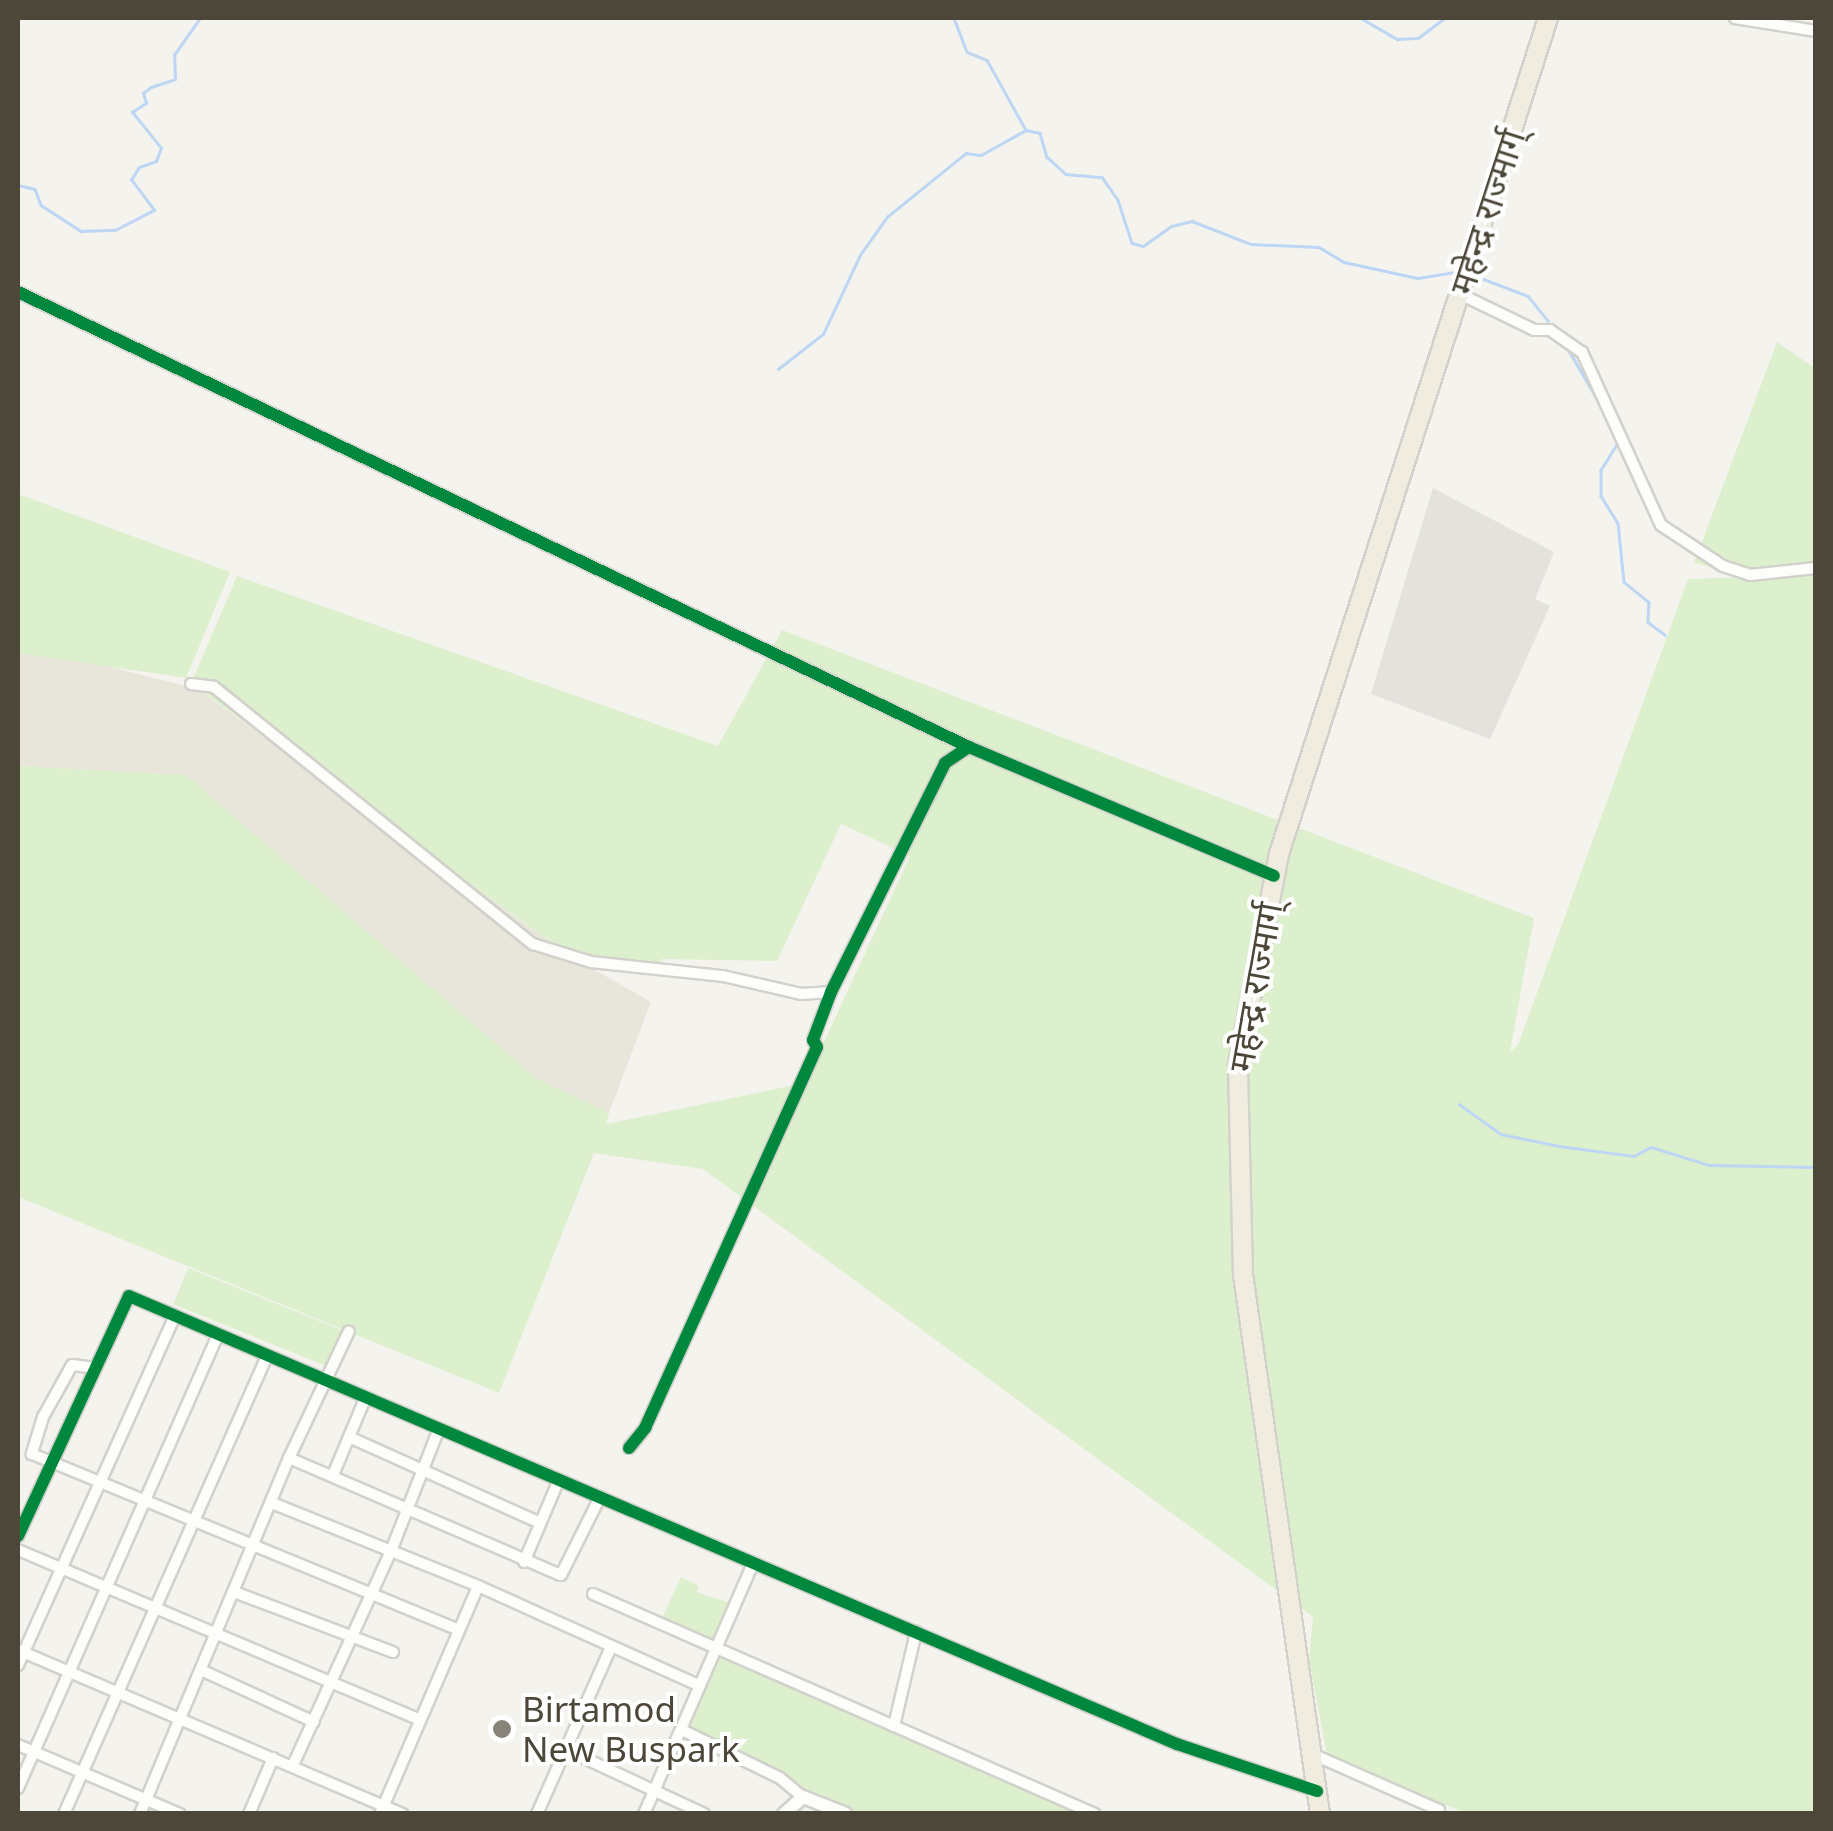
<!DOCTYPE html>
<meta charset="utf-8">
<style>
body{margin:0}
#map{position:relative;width:1833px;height:1831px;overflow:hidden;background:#f4f3ee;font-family:"Noto Sans","Noto Sans Devanagari",sans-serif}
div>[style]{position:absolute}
.residential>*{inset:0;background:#e8e6db}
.industrial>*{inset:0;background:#e4e2dc}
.green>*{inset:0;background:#ddf0cd;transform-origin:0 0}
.stream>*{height:2.5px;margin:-1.25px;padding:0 1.25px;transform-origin:1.25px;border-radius:1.25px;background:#bdd6f4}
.roads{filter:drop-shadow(2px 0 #d2d1cb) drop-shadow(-2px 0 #d2d1cb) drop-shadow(0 2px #d2d1cb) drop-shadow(0 -2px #d2d1cb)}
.minor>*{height:10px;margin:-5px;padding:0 5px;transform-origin:5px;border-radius:5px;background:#fdfdfc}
.tertiary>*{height:12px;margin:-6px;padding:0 6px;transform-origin:6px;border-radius:6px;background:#fdfdfc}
.trunk>*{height:18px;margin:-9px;padding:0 9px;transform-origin:9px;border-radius:9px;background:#f0ede0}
.cycleway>*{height:12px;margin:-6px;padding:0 6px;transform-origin:6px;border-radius:6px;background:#00873e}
.dots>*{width:28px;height:28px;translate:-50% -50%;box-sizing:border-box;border:5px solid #fff;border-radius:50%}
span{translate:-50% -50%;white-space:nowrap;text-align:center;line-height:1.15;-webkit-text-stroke:8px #fff;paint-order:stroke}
.street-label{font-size:35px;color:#4c4738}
.poi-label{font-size:35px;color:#4c4738}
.left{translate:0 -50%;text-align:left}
.frame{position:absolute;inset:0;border:20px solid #4c4738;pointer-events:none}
</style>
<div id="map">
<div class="residential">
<div style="clip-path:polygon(18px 643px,197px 689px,574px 958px,651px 1002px,609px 1113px,536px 1078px,186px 775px,18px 766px)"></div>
</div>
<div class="industrial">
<div style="clip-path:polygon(1433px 488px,1554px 552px,1535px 599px,1550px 606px,1490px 739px,1371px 694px)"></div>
</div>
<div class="green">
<div style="clip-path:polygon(1777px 342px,1816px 369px,1815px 1813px,1465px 1813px,1327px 1754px,1309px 1660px,1313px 1617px,703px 1169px,594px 1153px,499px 1393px,18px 1197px,18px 766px,186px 775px,536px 1078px,609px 1113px,606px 1124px,805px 1083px,910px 856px,841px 824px,777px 961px,662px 959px,658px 967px,574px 958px,191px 684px,237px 576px,718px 746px,782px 630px,1534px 918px,1510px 1052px,1518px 1045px,1688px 579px,1756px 577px,1694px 563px)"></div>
<div style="clip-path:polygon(18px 494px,230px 572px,186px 678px,18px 653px)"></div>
<div style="left:188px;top:1268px;width:169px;height:39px;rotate:22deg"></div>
<div style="clip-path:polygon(681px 1577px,699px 1586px,697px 1592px,730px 1603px,714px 1641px,663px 1616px)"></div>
<div style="clip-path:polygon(719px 1650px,1086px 1813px,858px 1813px,833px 1803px,684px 1735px)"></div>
</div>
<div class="stream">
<div style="left:954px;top:18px;width:36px;rotate:69deg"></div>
<div style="left:967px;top:52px;width:22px;rotate:22deg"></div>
<div style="left:987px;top:60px;width:80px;rotate:60.9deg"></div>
<div style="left:1361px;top:18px;width:42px;rotate:30.3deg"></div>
<div style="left:1397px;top:39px;width:21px;rotate:-3deg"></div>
<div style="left:1418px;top:38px;width:34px;rotate:-37deg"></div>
<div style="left:18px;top:185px;width:17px;rotate:13deg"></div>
<div style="left:35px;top:189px;width:17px;rotate:69deg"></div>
<div style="left:41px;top:205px;width:48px;rotate:33deg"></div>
<div style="left:81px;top:231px;width:34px;rotate:-2deg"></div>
<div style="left:115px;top:230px;width:44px;rotate:-27.1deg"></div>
<div style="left:154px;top:210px;width:38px;rotate:-127deg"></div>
<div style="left:131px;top:180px;width:15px;rotate:-58deg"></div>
<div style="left:139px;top:167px;width:18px;rotate:-19deg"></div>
<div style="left:156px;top:161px;width:14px;rotate:-69deg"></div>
<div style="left:161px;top:148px;width:46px;rotate:-128.9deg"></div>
<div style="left:132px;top:112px;width:17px;rotate:-33deg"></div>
<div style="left:146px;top:103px;width:10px;rotate:-107deg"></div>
<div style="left:143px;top:93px;width:10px;rotate:-37deg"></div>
<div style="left:151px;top:87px;width:25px;rotate:-18deg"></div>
<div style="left:175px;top:79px;width:24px;rotate:-92deg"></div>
<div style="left:174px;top:55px;width:45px;rotate:-54.9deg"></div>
<div style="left:1473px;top:275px;width:59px;rotate:20.9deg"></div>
<div style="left:1528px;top:296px;width:32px;rotate:51deg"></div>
<div style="left:1567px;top:347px;width:66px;rotate:59.9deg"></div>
<div style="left:778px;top:369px;width:57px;rotate:-37.9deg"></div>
<div style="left:823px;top:334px;width:87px;rotate:-64.9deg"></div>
<div style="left:860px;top:255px;width:47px;rotate:-54.6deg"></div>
<div style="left:887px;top:217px;width:102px;rotate:-39deg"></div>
<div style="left:966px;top:153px;width:15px;rotate:8deg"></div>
<div style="left:981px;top:155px;width:51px;rotate:-29.1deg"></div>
<div style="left:1026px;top:130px;width:14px;rotate:12deg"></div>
<div style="left:1040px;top:133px;width:25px;rotate:74deg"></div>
<div style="left:1047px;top:157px;width:25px;rotate:42deg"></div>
<div style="left:1066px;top:174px;width:36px;rotate:5deg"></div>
<div style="left:1102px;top:177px;width:28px;rotate:55deg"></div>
<div style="left:1118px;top:200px;width:45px;rotate:72deg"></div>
<div style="left:1132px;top:243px;width:11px;rotate:15deg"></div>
<div style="left:1143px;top:246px;width:35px;rotate:-35deg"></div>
<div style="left:1172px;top:226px;width:21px;rotate:-14deg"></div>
<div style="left:1192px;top:221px;width:63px;rotate:21.3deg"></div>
<div style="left:1251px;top:244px;width:68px;rotate:2.5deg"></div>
<div style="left:1319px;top:247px;width:29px;rotate:31deg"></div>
<div style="left:1344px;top:262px;width:76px;rotate:12.2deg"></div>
<div style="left:1418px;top:278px;width:44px;rotate:-9.2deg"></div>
<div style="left:1618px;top:443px;width:32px;rotate:122deg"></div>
<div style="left:1601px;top:470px;width:26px;rotate:90deg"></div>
<div style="left:1601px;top:496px;width:32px;rotate:58deg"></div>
<div style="left:1618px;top:523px;width:59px;rotate:84.2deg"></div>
<div style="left:1624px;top:582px;width:32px;rotate:39deg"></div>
<div style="left:1649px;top:602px;width:20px;rotate:93deg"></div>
<div style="left:1648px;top:622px;width:21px;rotate:37deg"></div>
<div style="left:1459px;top:1104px;width:52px;rotate:35.5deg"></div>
<div style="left:1501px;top:1134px;width:59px;rotate:11.7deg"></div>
<div style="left:1559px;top:1146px;width:76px;rotate:7.6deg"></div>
<div style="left:1634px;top:1156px;width:19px;rotate:-28deg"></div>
<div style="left:1651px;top:1147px;width:61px;rotate:17.2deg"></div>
<div style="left:1709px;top:1165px;width:107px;rotate:1.1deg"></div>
</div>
<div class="roads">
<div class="minor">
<div style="left:1735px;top:18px;width:82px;rotate:9.1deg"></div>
<div style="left:18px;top:292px;width:1054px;rotate:25.57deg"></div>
<div style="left:1460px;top:294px;width:82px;rotate:25.9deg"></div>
<div style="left:1534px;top:330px;width:16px"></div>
<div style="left:1550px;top:330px;width:39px;rotate:35deg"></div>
<div style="left:1582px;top:352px;width:190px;rotate:65.5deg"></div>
<div style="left:1661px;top:525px;width:74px;rotate:33.5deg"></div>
<div style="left:1723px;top:566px;width:28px;rotate:18deg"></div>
<div style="left:1750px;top:575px;width:66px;rotate:-6.1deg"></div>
<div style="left:191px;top:684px;width:23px;rotate:7deg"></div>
<div style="left:214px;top:687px;width:410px;rotate:38.9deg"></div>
<div style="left:533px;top:944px;width:61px;rotate:17.2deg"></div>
<div style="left:591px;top:962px;width:133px;rotate:6.1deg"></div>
<div style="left:723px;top:976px;width:80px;rotate:13deg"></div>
<div style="left:801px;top:994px;width:30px;rotate:-4deg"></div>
<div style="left:96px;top:1368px;width:24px;rotate:-173deg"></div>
<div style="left:72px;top:1365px;width:60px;rotate:119.1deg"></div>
<div style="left:43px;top:1417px;width:39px;rotate:107deg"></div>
<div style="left:32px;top:1454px;width:459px;rotate:22.4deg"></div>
<div style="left:349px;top:1437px;width:207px;rotate:24.2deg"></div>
<div style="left:629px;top:1448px;width:26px;rotate:-51deg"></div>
<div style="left:645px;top:1428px;width:418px;rotate:-65.7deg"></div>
<div style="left:817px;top:1047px;width:8px;rotate:-120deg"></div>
<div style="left:813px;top:1040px;width:51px;rotate:-69.4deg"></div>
<div style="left:831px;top:992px;width:256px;rotate:-63.5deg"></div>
<div style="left:945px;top:763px;width:29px;rotate:-34deg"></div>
<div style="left:969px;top:747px;width:331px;rotate:22.9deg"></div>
<div style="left:289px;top:1458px;width:296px;rotate:23.3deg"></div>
<div style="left:561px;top:1575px;width:87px;rotate:-63.4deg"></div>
<div style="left:333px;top:1475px;width:82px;rotate:-67.2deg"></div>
<div style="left:272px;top:1503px;width:222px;rotate:21.9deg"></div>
<div style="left:18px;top:1536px;width:264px;rotate:-65.2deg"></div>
<div style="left:129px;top:1296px;width:1140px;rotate:23.15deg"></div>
<div style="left:1177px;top:1744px;width:148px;rotate:18.6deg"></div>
<div style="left:18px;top:1550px;width:436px;rotate:22.9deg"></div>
<div style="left:524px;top:1562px;width:87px;rotate:-67deg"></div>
<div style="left:234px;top:1592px;width:170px;rotate:20.7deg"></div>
<div style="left:593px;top:1594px;width:548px;rotate:23.67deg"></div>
<div style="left:18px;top:1650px;width:418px;rotate:23.1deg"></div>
<div style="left:18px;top:1665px;width:383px;rotate:-65.8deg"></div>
<div style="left:201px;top:1670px;width:124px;rotate:24.7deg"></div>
<div style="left:894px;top:1726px;width:97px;rotate:-76.8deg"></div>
<div style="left:682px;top:1730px;width:109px;rotate:26.1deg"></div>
<div style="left:780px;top:1778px;width:30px;rotate:40deg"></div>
<div style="left:18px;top:1745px;width:176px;rotate:23.1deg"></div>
<div style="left:567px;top:1750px;width:151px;rotate:25deg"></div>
<div style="left:1312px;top:1754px;width:139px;rotate:23.8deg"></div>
<div style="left:293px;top:1765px;width:235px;rotate:-65.4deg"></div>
<div style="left:391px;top:1551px;width:129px;rotate:-68.6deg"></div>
<div style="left:18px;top:1788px;width:496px;rotate:-66.2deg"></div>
<div style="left:64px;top:1814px;width:501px;rotate:-66.1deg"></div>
<div style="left:140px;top:1814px;width:386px;rotate:-67.3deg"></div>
<div style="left:289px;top:1458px;width:140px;rotate:-64.7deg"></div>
<div style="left:249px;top:1814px;width:61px;rotate:-66.8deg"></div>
<div style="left:380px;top:1814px;width:248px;rotate:-66.7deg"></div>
<div style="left:478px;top:1586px;width:243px;rotate:24.2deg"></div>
<div style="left:537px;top:1814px;width:180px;rotate:-66.1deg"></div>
<div style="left:644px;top:1814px;width:270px;rotate:-66.5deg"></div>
</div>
<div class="tertiary">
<div style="left:784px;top:1814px;width:25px;rotate:-42deg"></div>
<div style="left:803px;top:1797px;width:46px;rotate:21.6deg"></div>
</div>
<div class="trunk">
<div style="left:1320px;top:1814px;width:545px;rotate:-98.12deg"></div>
<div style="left:1243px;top:1274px;width:209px;rotate:-91.4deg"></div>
<div style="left:1238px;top:1065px;width:215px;rotate:-79deg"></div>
<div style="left:1279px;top:854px;width:878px;rotate:-72.16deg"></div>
</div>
</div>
<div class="cycleway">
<div style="left:18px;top:292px;width:1054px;rotate:25.57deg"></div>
<div style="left:629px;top:1448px;width:26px;rotate:-51deg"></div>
<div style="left:645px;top:1428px;width:418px;rotate:-65.7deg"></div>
<div style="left:817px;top:1047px;width:8px;rotate:-120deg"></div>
<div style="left:813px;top:1040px;width:51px;rotate:-69.4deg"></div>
<div style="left:831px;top:992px;width:256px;rotate:-63.5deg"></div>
<div style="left:945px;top:763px;width:29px;rotate:-34deg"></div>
<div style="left:969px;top:747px;width:331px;rotate:22.9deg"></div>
<div style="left:18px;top:1536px;width:264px;rotate:-65.2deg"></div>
<div style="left:129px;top:1296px;width:1140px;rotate:23.15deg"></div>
<div style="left:1177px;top:1744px;width:148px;rotate:18.6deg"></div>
</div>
<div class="dots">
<div style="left:502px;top:1729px;background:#878378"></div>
</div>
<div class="street-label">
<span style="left:1487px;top:212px;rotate:-72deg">महेन्द्र राज्मार्ग्</span>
<span style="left:1255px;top:987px;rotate:-80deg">महेन्द्र राज्मार्ग्</span>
</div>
<div class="poi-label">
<span class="left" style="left:522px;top:1729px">Birtamod<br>New Buspark</span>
</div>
<div class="frame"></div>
</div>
